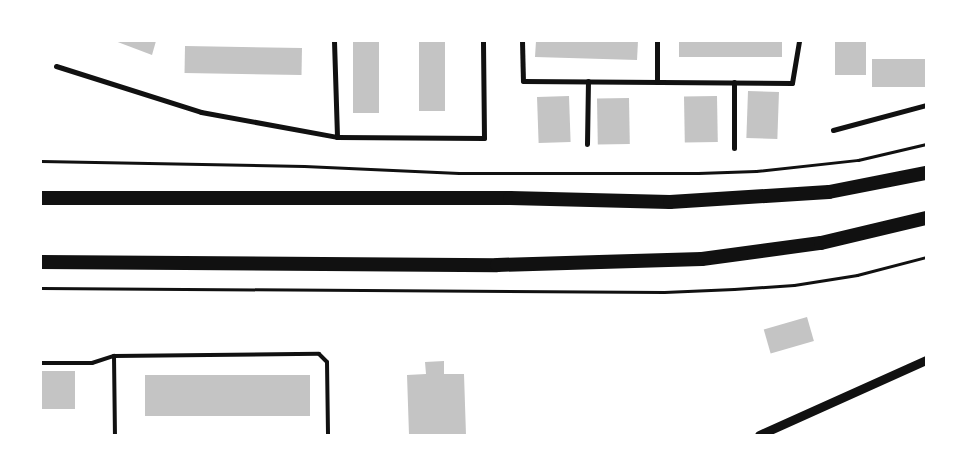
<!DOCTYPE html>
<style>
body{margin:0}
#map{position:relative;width:967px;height:476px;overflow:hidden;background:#fff;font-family:"Fira Sans",sans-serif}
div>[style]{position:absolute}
.building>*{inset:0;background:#c4c4c4;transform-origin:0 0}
.path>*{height:3px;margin:-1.5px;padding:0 1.5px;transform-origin:1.5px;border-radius:1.5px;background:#111}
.service>*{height:4px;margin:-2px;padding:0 2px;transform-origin:2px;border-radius:2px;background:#111}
.minor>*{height:5px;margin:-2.5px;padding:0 2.5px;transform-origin:2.5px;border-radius:2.5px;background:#111}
.tertiary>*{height:9px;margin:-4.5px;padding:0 4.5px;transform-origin:4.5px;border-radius:4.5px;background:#111}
.trunk>*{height:14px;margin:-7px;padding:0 7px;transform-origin:7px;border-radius:7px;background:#111}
span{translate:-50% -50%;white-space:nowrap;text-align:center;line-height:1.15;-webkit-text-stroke:5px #fff;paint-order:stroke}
.frame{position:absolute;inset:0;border:42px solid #fff;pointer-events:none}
</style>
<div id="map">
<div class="building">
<div style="clip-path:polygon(115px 41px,156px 41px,152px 55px)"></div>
<div style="left:353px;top:41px;width:26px;height:72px"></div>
<div style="left:419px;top:41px;width:26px;height:70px"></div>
<div style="clip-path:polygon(536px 41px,638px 41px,637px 60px,535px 57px)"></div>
<div style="left:679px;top:41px;width:103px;height:16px"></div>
<div style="left:835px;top:41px;width:31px;height:34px"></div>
<div style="left:185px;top:46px;width:117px;height:27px;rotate:1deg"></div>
<div style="left:926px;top:59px;width:28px;height:54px;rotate:90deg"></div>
<div style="left:748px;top:91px;width:31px;height:47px;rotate:2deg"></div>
<div style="left:569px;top:96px;width:46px;height:32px;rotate:88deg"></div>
<div style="left:717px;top:96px;width:46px;height:33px;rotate:89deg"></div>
<div style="left:629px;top:98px;width:46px;height:32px;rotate:89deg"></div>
<div style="left:807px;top:317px;width:25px;height:45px;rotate:74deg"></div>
<div style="clip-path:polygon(444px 361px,444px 374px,464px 374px,466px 435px,409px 435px,407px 375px,426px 374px,425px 362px)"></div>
<div style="left:41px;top:371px;width:34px;height:38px"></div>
<div style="left:145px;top:375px;width:165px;height:41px"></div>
</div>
<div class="path">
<div style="left:41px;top:161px;width:263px;rotate:1.1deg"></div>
<div style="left:304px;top:166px;width:155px;rotate:2.6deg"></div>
<div style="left:459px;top:173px;width:239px"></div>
<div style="left:698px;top:173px;width:58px;rotate:-2deg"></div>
<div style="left:756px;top:171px;width:103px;rotate:-6.2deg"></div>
<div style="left:858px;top:160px;width:70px;rotate:-13.2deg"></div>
<div style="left:41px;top:288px;width:623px;rotate:0.37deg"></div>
<div style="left:664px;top:292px;width:70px;rotate:-2.5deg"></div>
<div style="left:734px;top:289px;width:60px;rotate:-3.8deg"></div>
<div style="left:794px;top:285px;width:64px;rotate:-9deg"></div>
<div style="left:857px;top:275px;width:71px;rotate:-14.6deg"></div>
</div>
<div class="service">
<div style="left:114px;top:356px;width:79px;rotate:89.3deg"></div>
<div style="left:41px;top:363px;width:51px"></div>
<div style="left:92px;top:363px;width:23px;rotate:-18deg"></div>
<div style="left:114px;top:356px;width:205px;rotate:-0.6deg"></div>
<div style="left:319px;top:354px;width:11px;rotate:45deg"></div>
<div style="left:327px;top:362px;width:73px;rotate:89.2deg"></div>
</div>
<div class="minor">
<div style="left:334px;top:41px;width:96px;rotate:88.2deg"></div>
<div style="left:522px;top:41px;width:40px;rotate:88.6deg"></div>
<div style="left:523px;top:81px;width:269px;rotate:0.4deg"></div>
<div style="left:792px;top:83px;width:43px;rotate:-80.5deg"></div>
<div style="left:657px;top:41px;width:41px;rotate:90deg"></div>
<div style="left:56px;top:66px;width:152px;rotate:17.6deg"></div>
<div style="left:201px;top:112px;width:138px;rotate:10.4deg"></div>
<div style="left:337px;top:137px;width:147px;rotate:0.4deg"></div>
<div style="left:484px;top:138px;width:97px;rotate:-90.6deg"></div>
<div style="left:734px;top:82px;width:66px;rotate:90deg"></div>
<div style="left:833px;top:130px;width:96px;rotate:-15deg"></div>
<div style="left:587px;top:144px;width:63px;rotate:-89.1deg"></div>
</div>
<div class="tertiary">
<div style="left:759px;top:435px;width:183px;rotate:-24.2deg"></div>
</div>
<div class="trunk">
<div style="left:41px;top:198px;width:469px"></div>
<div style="left:510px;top:198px;width:160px;rotate:1.4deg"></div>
<div style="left:670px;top:202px;width:159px;rotate:-3.6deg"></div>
<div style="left:829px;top:192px;width:99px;rotate:-11.1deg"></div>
<div style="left:41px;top:262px;width:456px;rotate:0.4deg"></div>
<div style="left:497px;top:265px;width:205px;rotate:-1.7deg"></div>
<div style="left:702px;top:259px;width:120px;rotate:-7.7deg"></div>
<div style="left:821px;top:243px;width:108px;rotate:-13.4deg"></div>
</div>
<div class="frame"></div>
</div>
